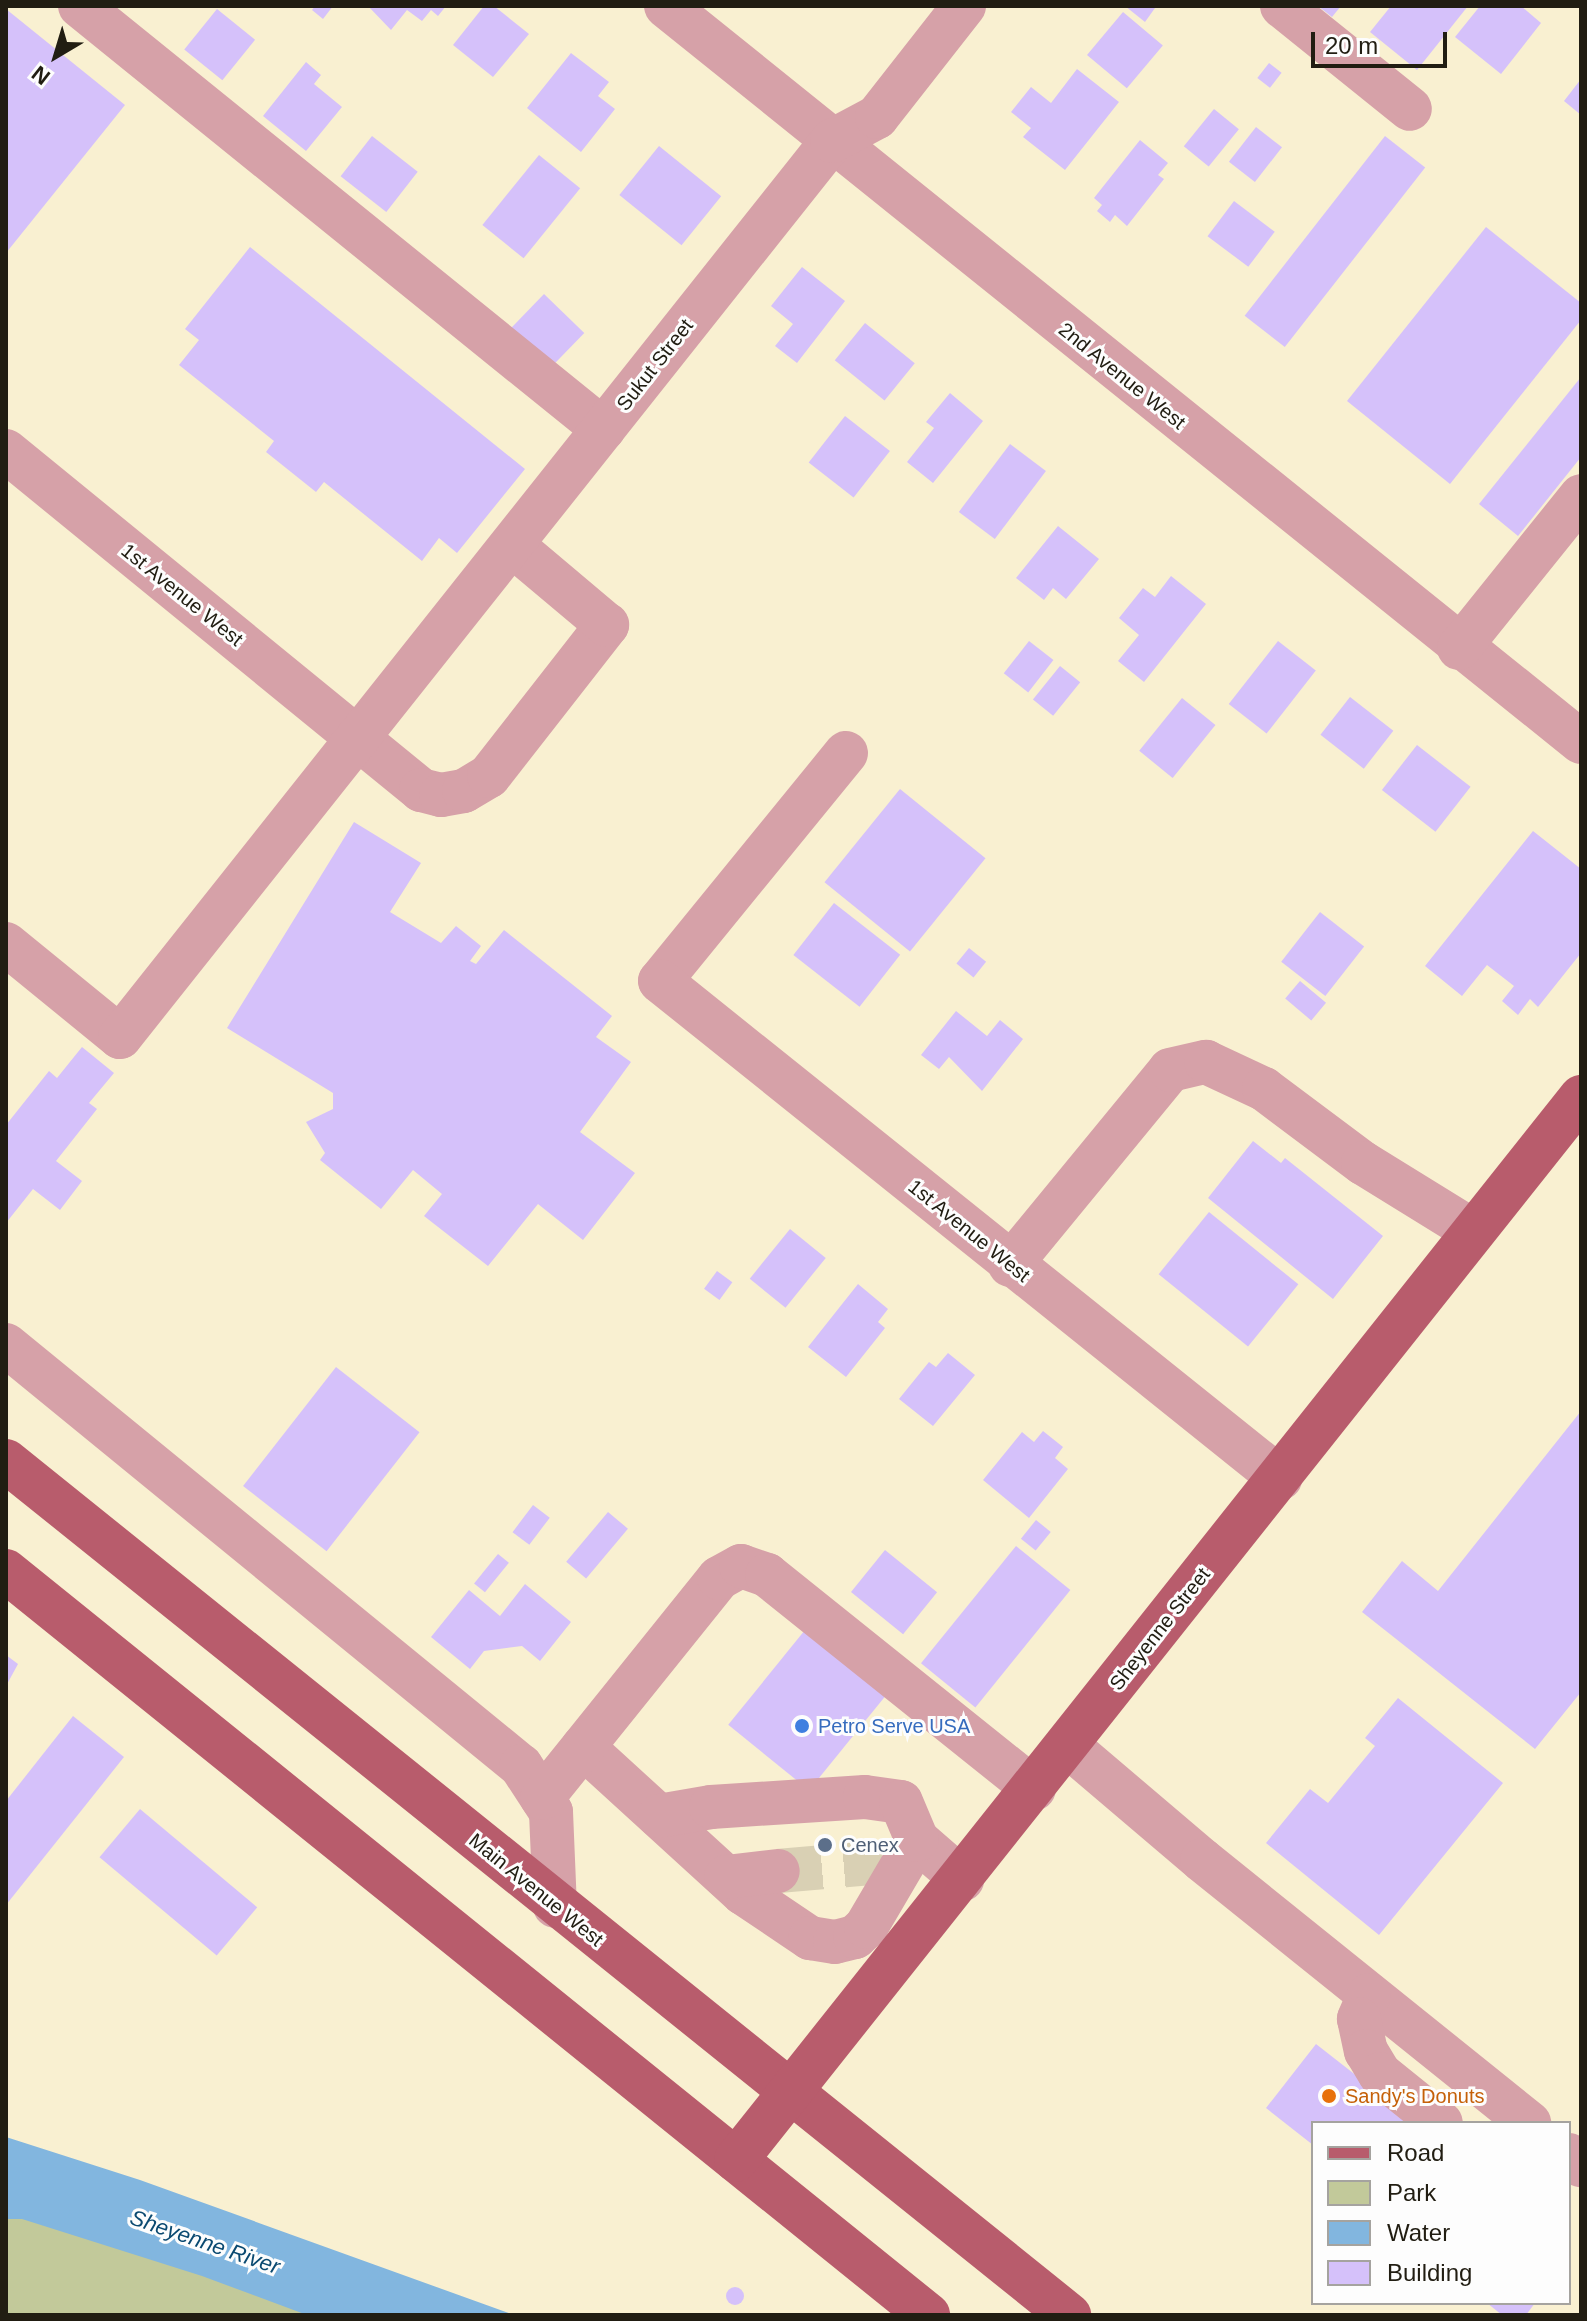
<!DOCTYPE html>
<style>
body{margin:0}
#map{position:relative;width:1587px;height:2321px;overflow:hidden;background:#f9f0d1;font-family:Helvetica,sans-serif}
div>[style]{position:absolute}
.green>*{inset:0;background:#c2c99a}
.water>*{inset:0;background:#82b6df}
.building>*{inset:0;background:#d5c1fa;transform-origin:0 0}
.round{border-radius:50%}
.minor-tunnel>*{height:44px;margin-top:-22px;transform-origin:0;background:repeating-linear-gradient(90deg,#d9d0b4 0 44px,transparent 0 66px)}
.minor>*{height:44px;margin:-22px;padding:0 22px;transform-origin:22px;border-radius:22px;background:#d6a1a8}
.major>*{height:44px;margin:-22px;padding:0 22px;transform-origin:22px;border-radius:22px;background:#b85c6c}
.dots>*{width:22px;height:22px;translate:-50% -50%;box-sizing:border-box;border:4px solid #fdfdfd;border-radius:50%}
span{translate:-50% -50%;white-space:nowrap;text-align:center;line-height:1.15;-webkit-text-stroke:6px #fdfdfd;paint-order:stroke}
.street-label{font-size:20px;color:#211d12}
.shop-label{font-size:20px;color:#366cbe}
.left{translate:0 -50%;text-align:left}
.service-label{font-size:20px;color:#4e5e75}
.food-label{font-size:20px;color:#c56008}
.water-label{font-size:22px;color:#0b4a71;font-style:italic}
.frame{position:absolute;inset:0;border:8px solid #211d12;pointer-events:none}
.legend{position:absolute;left:1311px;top:2121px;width:260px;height:184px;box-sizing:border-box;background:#fdfdfd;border:2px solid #a5a39f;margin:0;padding:10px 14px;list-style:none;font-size:24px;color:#211d12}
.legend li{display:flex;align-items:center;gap:16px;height:40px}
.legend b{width:40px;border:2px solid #a5a39f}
.north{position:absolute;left:16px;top:16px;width:80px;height:80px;-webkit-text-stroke:6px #fdfdfd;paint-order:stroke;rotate:218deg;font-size:22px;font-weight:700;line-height:32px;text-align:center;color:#211d12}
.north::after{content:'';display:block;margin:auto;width:28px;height:36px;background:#211d12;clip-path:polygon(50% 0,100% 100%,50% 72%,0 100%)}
.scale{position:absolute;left:1311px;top:32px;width:136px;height:36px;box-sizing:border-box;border:4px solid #211d12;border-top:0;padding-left:10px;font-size:24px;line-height:28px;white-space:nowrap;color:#211d12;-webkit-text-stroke:6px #fdfdfd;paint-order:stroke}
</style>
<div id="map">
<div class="green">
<div style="clip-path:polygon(6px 2193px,335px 2315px,6px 2315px)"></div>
</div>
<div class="water">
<div style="clip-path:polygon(6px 2137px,140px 2180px,514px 2315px,307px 2315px,202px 2276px,22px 2219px,6px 2219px)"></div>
</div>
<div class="building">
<div style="clip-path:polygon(315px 6px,333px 6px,323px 19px,312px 10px)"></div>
<div style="clip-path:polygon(368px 6px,446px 6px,438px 16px,431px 10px,422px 21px,407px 10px,391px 30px)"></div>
<div style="clip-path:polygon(484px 6px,494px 6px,529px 34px,493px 77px,453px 45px)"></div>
<div style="clip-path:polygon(1125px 6px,1152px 6px,1155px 8px,1145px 22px)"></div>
<div style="clip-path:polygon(1318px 6px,1341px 6px,1332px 17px)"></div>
<div style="clip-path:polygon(1391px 6px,1468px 6px,1417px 70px,1370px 32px)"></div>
<div style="clip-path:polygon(1480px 6px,1521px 6px,1541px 23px,1501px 74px,1455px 37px)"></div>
<div style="clip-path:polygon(6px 9px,125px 105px,6px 253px)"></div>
<div style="left:217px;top:9px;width:49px;height:52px;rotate:39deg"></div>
<div style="left:1123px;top:12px;width:52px;height:56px;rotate:40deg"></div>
<div style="clip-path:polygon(571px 53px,609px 82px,598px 96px,615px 109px,581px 152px,527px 108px)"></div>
<div style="clip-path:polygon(306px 62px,321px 75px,314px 84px,342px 107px,306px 151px,263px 116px)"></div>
<div style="left:1269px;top:63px;width:16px;height:19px;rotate:38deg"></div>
<div style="clip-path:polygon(1077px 69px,1119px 102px,1065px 170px,1023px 137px,1031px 128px,1011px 112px,1031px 87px,1051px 103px)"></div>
<div style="clip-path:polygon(1581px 79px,1581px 115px,1564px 101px)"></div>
<div style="left:1214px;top:109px;width:32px;height:48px;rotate:39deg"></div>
<div style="left:1256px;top:127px;width:33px;height:44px;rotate:38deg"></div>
<div style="left:372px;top:136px;width:58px;height:51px;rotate:38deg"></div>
<div style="left:1385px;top:136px;width:51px;height:228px;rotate:38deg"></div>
<div style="clip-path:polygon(1140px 140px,1168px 163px,1158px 175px,1164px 179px,1127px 226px,1115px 215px,1110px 222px,1097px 211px,1102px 205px,1094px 198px)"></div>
<div style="left:659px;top:146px;width:80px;height:63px;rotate:39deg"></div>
<div style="left:539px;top:155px;width:53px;height:90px;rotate:39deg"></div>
<div style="left:1234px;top:201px;width:51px;height:44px;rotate:37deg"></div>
<div style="clip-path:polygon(1486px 227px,1581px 303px,1581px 320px,1450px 484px,1347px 401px)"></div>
<div style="clip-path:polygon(250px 247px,525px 469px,457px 553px,439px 538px,422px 561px,324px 482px,316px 492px,266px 452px,274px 441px,179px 365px,199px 340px,185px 329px)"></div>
<div style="clip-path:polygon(802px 267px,845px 301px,797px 363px,775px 346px,793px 324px,771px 306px)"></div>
<div style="left:544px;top:294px;width:56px;height:58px;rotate:44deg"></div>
<div style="left:865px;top:323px;width:64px;height:48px;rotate:39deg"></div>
<div style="clip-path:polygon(1581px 377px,1581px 457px,1518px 536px,1479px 504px)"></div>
<div style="clip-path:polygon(950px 393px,983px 421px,933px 483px,907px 462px,934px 428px,926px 422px)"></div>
<div style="left:845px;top:416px;width:57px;height:59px;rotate:38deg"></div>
<div style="left:1010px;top:444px;width:45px;height:85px;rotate:37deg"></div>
<div style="clip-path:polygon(1058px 526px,1099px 559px,1066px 599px,1053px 588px,1044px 600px,1016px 578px)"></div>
<div style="clip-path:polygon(1171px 576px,1206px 604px,1144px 682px,1118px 661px,1139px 635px,1119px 618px,1143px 588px,1155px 597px)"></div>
<div style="left:1029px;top:641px;width:31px;height:41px;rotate:38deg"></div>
<div style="left:1278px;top:641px;width:48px;height:80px;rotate:38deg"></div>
<div style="left:1060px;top:666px;width:26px;height:43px;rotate:39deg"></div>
<div style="left:1350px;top:697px;width:55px;height:48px;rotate:38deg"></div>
<div style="left:1182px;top:698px;width:43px;height:68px;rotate:39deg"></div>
<div style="left:1417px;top:745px;width:68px;height:57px;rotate:38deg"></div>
<div style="left:900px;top:789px;width:110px;height:120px;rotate:39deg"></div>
<div style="clip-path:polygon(354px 822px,421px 863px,390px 912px,441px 943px,456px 926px,481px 946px,470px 961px,476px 964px,504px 930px,612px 1016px,596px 1037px,631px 1062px,580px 1132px,635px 1173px,583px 1240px,538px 1204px,488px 1266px,424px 1216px,442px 1194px,413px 1170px,381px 1209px,320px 1160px,325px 1153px,306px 1122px,333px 1109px,333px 1093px,227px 1028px)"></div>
<div style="clip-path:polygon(1533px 831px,1581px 869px,1581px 953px,1538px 1007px,1530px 999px,1518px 1015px,1502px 1001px,1514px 986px,1487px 965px,1462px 996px,1425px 966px)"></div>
<div style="left:834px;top:903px;width:84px;height:66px;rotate:38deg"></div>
<div style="left:1320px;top:912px;width:56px;height:63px;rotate:38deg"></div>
<div style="left:969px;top:948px;width:22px;height:20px;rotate:39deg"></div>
<div style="left:1300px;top:981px;width:34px;height:23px;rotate:40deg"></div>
<div style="clip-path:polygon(956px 1011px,987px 1036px,1000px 1020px,1023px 1039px,982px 1091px,949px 1057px,939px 1069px,921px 1055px)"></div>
<div style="clip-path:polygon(82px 1047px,114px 1073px,89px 1103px,97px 1109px,56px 1161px,82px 1181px,60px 1210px,33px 1189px,6px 1223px,6px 1125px,49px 1071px,57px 1078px)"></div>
<div style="clip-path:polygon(1253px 1141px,1281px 1163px,1285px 1158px,1383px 1236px,1333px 1299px,1208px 1198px)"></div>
<div style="left:1209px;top:1212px;width:115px;height:80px;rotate:39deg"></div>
<div style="left:790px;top:1229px;width:46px;height:64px;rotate:39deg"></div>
<div style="left:717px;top:1271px;width:19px;height:22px;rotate:36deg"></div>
<div style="clip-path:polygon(858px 1284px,888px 1309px,878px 1322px,885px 1328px,846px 1377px,808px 1347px)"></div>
<div style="clip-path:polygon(948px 1353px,975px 1375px,933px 1426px,899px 1399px,929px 1362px,936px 1367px)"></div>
<div style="left:336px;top:1367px;width:106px;height:151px;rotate:38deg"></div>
<div style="clip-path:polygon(1581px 1411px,1581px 1692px,1535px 1749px,1362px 1612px,1402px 1561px,1438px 1591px)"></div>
<div style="clip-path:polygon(1043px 1431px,1063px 1447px,1055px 1458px,1068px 1469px,1029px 1518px,983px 1480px,1022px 1432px,1034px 1442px)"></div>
<div style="left:533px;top:1505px;width:21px;height:34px;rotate:37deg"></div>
<div style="left:608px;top:1512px;width:26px;height:65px;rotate:40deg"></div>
<div style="left:1036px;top:1520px;width:19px;height:24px;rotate:39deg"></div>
<div style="left:1016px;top:1546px;width:70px;height:151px;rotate:39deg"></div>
<div style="left:885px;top:1550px;width:67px;height:54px;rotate:39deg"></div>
<div style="left:498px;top:1554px;width:14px;height:38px;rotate:39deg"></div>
<div style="clip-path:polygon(525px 1584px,571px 1622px,540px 1661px,522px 1646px,484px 1651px,470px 1669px,431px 1637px,469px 1590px,500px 1616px)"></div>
<div style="left:805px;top:1630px;width:104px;height:122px;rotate:39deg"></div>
<div style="clip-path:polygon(6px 1655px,18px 1664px,6px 1686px)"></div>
<div style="clip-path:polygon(1398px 1698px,1503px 1783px,1379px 1935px,1266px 1843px,1310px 1789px,1328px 1803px,1375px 1746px,1365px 1738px)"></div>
<div style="clip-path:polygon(73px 1716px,124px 1757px,6px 1905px,6px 1801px)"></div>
<div style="left:140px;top:1809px;width:153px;height:63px;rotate:40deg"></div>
<div style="clip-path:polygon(1316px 2044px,1385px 2098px,1418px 2123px,1313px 2123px,1313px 2145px,1266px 2108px)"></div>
<div class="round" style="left:726px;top:2287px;width:18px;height:18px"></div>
<div style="clip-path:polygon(1487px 2303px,1535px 2303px,1526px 2315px,1502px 2315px)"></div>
</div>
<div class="minor-tunnel">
<div style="left:778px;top:1871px;width:105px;rotate:-4.9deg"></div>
</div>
<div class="minor">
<div style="left:80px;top:6px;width:673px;rotate:38.97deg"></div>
<div style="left:666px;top:6px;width:1174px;rotate:38.81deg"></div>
<div style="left:1282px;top:6px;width:164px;rotate:38.8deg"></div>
<div style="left:6px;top:451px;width:536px;rotate:39.24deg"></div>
<div style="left:421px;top:790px;width:21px;rotate:14deg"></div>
<div style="left:441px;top:795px;width:23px;rotate:-10deg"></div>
<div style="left:464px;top:791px;width:29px;rotate:-31deg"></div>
<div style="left:489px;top:776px;width:192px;rotate:-52deg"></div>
<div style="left:607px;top:625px;width:124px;rotate:-139.9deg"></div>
<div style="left:1459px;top:648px;width:195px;rotate:-51.2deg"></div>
<div style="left:846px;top:753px;width:294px;rotate:129.2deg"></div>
<div style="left:660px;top:981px;width:795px;rotate:38.72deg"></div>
<div style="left:6px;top:944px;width:147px;rotate:39.2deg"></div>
<div style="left:120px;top:1037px;width:1144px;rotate:-51.53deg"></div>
<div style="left:832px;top:141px;width:51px;rotate:-28.1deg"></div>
<div style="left:877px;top:117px;width:141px;rotate:-51.9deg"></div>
<div style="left:1010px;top:1265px;width:252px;rotate:-50.6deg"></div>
<div style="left:1170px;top:1070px;width:37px;rotate:-13deg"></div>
<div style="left:1206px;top:1062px;width:64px;rotate:25deg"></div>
<div style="left:1264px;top:1089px;width:124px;rotate:36.8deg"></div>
<div style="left:1363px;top:1163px;width:129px;rotate:31.7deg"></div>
<div style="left:6px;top:1345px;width:665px;rotate:39.27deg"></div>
<div style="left:521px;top:1766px;width:55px;rotate:56.9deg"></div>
<div style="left:551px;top:1812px;width:94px;rotate:87.6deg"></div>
<div style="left:1068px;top:1746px;width:176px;rotate:40.4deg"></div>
<div style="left:1202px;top:1860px;width:420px;rotate:38.8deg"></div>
<div style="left:583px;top:1747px;width:217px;rotate:42.4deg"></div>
<div style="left:743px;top:1893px;width:81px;rotate:33.9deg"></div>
<div style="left:810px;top:1938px;width:25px;rotate:9deg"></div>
<div style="left:835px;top:1942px;width:21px;rotate:-14deg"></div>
<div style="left:855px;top:1937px;width:15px;rotate:-42deg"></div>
<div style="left:866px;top:1927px;width:101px;rotate:-59.6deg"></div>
<div style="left:917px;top:1840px;width:60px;rotate:40.9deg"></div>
<div style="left:542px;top:1798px;width:282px;rotate:-51.2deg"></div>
<div style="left:719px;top:1578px;width:25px;rotate:-29deg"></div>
<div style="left:741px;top:1566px;width:28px;rotate:19deg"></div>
<div style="left:767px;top:1575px;width:342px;rotate:38.7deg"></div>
<div style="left:659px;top:1816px;width:53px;rotate:-9.8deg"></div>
<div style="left:711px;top:1807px;width:154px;rotate:-3.7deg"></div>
<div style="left:865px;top:1797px;width:36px;rotate:8deg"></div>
<div style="left:901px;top:1802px;width:41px;rotate:67.2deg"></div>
<div style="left:726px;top:1877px;width:52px;rotate:-6.6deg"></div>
<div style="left:1369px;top:1995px;width:26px;rotate:113deg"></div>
<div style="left:1359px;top:2019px;width:33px;rotate:78deg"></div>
<div style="left:1366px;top:2051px;width:27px;rotate:59deg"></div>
<div style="left:1380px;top:2074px;width:78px;rotate:38.8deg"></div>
<div style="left:1569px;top:2155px;width:16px;rotate:40deg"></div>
</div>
<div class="major">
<div style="left:6px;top:1461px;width:1364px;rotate:38.78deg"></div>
<div style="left:6px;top:1571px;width:1185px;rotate:38.9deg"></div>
<div style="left:736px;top:2160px;width:1358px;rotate:-51.52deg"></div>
</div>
<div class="dots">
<div style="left:802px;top:1726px;background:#3f7fe0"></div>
<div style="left:825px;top:1845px;background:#5c6f8a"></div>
<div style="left:1329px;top:2096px;background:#e8710a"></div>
</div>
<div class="street-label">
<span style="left:655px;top:365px;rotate:-52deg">Sukut Street</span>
<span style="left:1122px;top:376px;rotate:39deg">2nd Avenue West</span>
<span style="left:182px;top:595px;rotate:39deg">1st Avenue West</span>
<span style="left:969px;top:1231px;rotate:39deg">1st Avenue West</span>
<span style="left:1160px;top:1629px;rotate:-52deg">Sheyenne Street</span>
<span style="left:536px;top:1890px;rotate:39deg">Main Avenue West</span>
</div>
<div class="shop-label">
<span class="left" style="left:818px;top:1726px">Petro Serve USA</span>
</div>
<div class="service-label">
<span class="left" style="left:841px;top:1845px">Cenex</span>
</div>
<div class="food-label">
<span class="left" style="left:1345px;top:2096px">Sandy's Donuts</span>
</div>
<div class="water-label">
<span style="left:205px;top:2242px;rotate:19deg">Sheyenne River</span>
</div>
<div class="frame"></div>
<ul class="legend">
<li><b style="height:10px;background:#b85c6c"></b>Road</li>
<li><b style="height:22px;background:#c2c99a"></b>Park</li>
<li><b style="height:22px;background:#82b6df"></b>Water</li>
<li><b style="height:22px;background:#d5c1fa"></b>Building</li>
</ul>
<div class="north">N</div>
<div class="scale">20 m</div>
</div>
